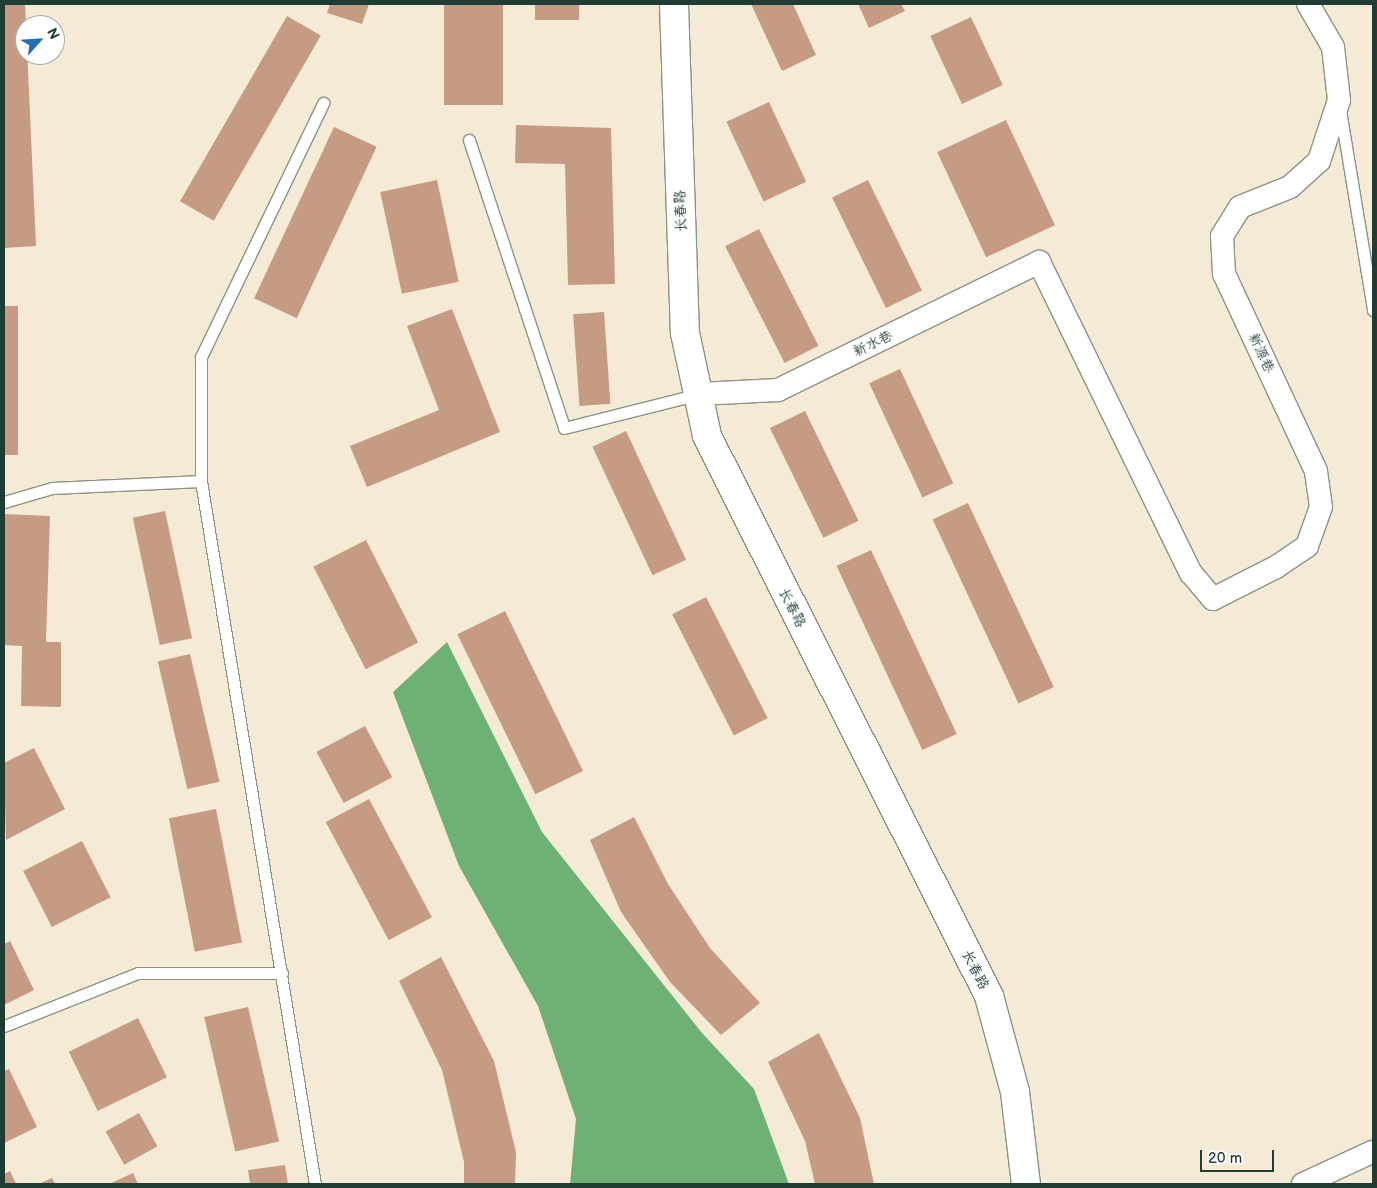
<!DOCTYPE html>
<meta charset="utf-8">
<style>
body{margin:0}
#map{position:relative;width:1377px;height:1188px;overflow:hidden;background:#f5ead5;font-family:"Balsamiq Sans","LXGW WenKai TC",sans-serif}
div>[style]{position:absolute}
.forest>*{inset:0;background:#6eb174}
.building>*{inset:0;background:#c59c83;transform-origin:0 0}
.roads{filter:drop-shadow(1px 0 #8a9484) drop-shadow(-1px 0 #8a9484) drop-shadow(0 1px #8a9484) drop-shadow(0 -1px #8a9484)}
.service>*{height:11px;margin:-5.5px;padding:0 5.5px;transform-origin:5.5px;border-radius:5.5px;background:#fff}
.minor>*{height:22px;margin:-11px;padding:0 11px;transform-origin:11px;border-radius:11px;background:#fff}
.primary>*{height:28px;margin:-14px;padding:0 14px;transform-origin:14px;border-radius:14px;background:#fff}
span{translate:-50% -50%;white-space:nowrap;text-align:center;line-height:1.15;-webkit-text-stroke:5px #fff;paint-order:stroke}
.street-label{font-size:14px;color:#1f3d34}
.frame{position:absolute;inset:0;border:5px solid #1f3d34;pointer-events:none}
.north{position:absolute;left:15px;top:15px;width:50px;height:50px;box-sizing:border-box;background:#fff;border:1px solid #a5b1ae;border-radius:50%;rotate:64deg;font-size:14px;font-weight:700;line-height:20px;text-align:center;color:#1f3d34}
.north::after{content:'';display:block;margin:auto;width:18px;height:22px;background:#1f6fb2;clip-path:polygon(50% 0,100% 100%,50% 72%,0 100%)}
.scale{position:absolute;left:1200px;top:1150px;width:74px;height:22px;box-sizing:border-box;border:2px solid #1f3d34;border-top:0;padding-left:6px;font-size:15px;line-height:18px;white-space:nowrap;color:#1f3d34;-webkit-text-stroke:4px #fff;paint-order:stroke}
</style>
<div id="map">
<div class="forest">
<div style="clip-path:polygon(447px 642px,542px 832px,702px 1033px,754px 1089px,789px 1184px,570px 1184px,576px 1119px,538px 1006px,459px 866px,393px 692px)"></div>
</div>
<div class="building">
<div style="clip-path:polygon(4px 4px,25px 4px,36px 246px,4px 248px)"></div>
<div style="clip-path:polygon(330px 4px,369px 4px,362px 24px,327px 13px)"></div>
<div style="left:444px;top:4px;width:59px;height:101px"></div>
<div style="left:535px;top:4px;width:44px;height:16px"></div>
<div style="clip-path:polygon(751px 4px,793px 4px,816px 55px,782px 71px)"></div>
<div style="clip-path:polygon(858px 4px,901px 4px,905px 11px,869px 28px)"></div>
<div style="left:287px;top:16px;width:39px;height:214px;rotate:30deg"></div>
<div style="left:971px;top:17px;width:75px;height:45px;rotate:65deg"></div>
<div style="left:769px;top:102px;width:88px;height:47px;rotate:65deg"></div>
<div style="left:1006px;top:120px;width:116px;height:76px;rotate:65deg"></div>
<div style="clip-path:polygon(516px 125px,611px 128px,615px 284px,568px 285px,565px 164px,515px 163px)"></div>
<div style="left:334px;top:127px;width:47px;height:189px;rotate:25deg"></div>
<div style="left:437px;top:180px;width:104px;height:58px;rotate:78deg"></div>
<div style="left:868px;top:180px;width:123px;height:40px;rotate:64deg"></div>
<div style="left:759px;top:229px;width:131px;height:38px;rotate:63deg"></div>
<div style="left:4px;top:306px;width:14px;height:149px"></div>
<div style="clip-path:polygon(452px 309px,500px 432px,367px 487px,350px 446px,439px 410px,407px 326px)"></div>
<div style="left:604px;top:312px;width:92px;height:31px;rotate:86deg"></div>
<div style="left:900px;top:369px;width:126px;height:34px;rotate:65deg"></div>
<div style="left:805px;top:411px;width:122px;height:39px;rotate:64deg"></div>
<div style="left:626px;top:431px;width:142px;height:37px;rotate:65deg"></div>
<div style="left:968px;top:503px;width:203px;height:39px;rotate:65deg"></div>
<div style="left:165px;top:511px;width:130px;height:33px;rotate:78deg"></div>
<div style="clip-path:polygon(4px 514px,50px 516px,46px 642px,61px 642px,61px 707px,21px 706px,22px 646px,4px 645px)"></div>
<div style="left:366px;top:540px;width:115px;height:59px;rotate:63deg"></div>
<div style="left:871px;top:550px;width:203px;height:38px;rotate:65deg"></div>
<div style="left:706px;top:597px;width:136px;height:38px;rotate:63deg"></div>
<div style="left:505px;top:611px;width:178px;height:53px;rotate:64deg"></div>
<div style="left:190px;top:654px;width:131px;height:33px;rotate:77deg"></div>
<div style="left:365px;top:726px;width:58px;height:55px;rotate:62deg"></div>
<div style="clip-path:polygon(34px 748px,65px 809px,6px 840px,4px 763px)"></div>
<div style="left:369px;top:799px;width:134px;height:49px;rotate:62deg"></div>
<div style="left:216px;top:809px;width:136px;height:48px;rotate:79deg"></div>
<div style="clip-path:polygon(634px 817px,668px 884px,710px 948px,760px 1003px,721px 1035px,670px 982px,621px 912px,590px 840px)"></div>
<div style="left:82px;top:841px;width:63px;height:66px;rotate:63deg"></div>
<div style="clip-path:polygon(10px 941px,34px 990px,4px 1005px,4px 944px)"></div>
<div style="clip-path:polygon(441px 957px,494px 1061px,516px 1152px,515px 1184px,464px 1184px,464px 1162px,442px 1070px,399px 981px)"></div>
<div style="left:248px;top:1007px;width:138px;height:45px;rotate:77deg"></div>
<div style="left:138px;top:1018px;width:66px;height:77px;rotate:64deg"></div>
<div style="clip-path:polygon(819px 1033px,860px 1118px,874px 1184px,815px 1184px,805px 1141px,768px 1062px)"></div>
<div style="clip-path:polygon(9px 1069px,37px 1127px,4px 1143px,4px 1071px)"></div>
<div style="left:139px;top:1113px;width:38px;height:38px;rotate:61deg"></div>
<div style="clip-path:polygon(285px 1165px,288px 1184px,250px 1184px,248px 1170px)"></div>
<div style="clip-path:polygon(10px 1171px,16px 1184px,4px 1184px,4px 1174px)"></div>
<div style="clip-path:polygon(133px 1173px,138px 1184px,109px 1184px)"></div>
<div style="clip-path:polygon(52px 1178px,55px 1184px,39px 1184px)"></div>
</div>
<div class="roads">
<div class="service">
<div style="left:1340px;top:110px;width:203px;rotate:80.6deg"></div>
<div style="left:469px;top:140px;width:303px;rotate:71.7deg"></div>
<div style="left:564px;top:428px;width:139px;rotate:-14.1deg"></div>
<div style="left:4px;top:502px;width:50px;rotate:-16.3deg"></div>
<div style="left:52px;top:488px;width:149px;rotate:-2.7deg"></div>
<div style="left:4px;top:1026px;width:144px;rotate:-21.6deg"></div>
<div style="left:138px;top:973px;width:144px"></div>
<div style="left:315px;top:1184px;width:712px;rotate:-99.21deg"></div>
<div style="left:201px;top:481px;width:124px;rotate:-90deg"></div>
<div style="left:201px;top:357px;width:282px;rotate:-64.3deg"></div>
</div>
<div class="minor">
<div style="left:699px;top:394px;width:79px;rotate:-2.9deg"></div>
<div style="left:778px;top:390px;width:291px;rotate:-26.1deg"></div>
<div style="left:1039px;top:262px;width:346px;rotate:64deg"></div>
<div style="left:1191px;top:573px;width:34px;rotate:50deg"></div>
<div style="left:1213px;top:599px;width:71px;rotate:-26.9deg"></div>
<div style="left:1276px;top:567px;width:37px;rotate:-34deg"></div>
<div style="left:1307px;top:546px;width:41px;rotate:-70.3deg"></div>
<div style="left:1321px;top:507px;width:36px;rotate:-98deg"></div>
<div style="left:1316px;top:471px;width:217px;rotate:-115deg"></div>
<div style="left:1224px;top:274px;width:38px;rotate:-93deg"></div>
<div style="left:1222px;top:236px;width:34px;rotate:-58deg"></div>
<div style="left:1240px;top:207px;width:54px;rotate:-21.8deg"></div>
<div style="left:1290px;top:187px;width:39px;rotate:-42deg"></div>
<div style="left:1319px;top:161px;width:64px;rotate:-71.8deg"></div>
<div style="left:1339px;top:100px;width:53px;rotate:-96.5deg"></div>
<div style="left:1333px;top:47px;width:50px;rotate:-120.2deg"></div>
<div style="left:1303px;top:1184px;width:76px;rotate:-24.9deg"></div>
</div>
<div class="primary">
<div style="left:674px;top:4px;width:329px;rotate:88.1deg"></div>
<div style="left:685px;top:333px;width:105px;rotate:77.9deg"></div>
<div style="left:707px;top:436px;width:627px;rotate:63.27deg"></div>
<div style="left:989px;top:996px;width:99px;rotate:74.8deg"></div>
<div style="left:1015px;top:1092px;width:93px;rotate:83.2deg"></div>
</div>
</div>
<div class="street-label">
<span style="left:681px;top:211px;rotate:-92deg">长春路</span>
<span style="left:873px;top:344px;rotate:-26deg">新水巷</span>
<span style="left:1261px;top:353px;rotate:65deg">新源巷</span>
<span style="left:792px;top:608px;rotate:63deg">长春路</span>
<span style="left:975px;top:970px;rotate:63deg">长春路</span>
</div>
<div class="frame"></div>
<div class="north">N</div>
<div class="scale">20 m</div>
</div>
